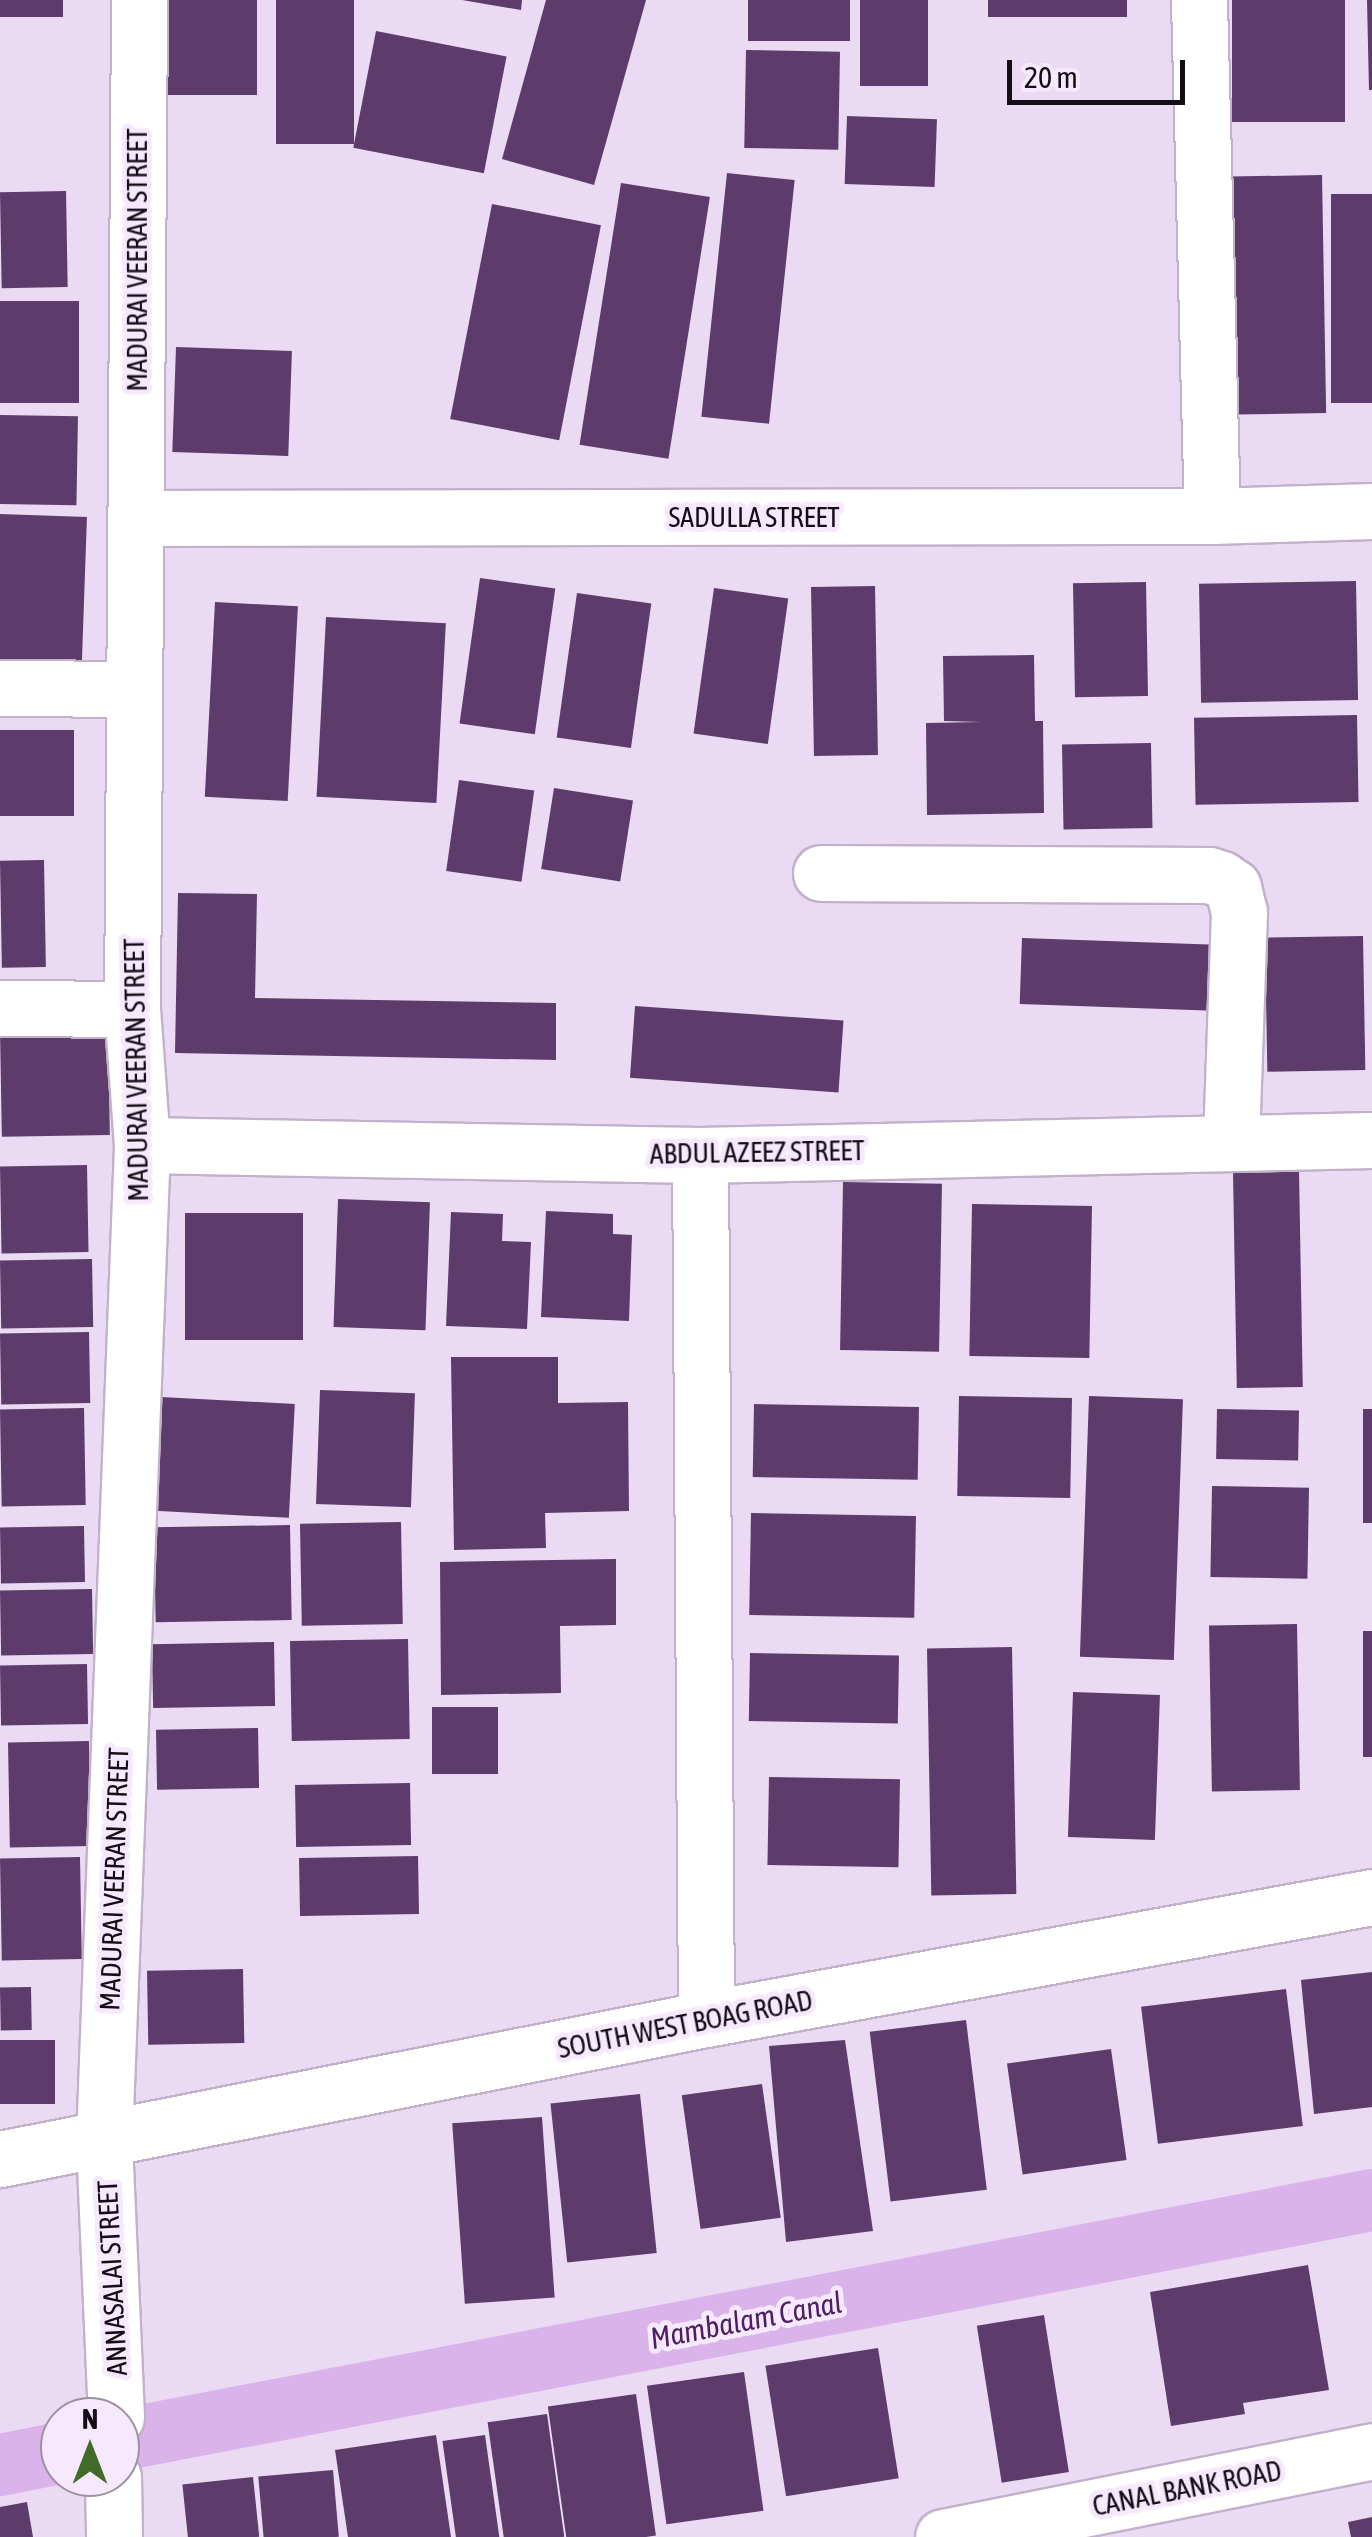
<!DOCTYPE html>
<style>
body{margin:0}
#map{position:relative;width:1372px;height:2537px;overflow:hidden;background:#ebdaf4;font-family:"Asap Condensed",sans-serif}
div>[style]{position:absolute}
.canal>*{height:62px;margin:-31px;padding:0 31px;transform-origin:31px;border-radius:31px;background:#d9b3ea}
.building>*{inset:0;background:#5d3b6b;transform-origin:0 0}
.roads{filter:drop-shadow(2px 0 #c1b1c9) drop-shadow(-2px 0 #c1b1c9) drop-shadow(0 2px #c1b1c9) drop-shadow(0 -2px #c1b1c9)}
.minor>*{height:55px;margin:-27.5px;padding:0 27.5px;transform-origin:27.5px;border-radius:27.5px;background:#fff}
span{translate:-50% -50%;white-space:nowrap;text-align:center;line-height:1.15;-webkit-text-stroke:10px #f7e9fd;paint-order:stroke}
.street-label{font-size:28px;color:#130d16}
.water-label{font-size:30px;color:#4e2061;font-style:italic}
.north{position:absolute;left:40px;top:2397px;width:100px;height:100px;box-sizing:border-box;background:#f7e9fd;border:2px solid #9c91a1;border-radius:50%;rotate:0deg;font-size:28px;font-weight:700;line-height:40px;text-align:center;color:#130d16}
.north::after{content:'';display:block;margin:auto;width:35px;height:45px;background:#416b28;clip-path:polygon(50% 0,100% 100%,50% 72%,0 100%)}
.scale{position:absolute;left:1007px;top:60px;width:178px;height:45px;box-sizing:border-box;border:5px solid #130d16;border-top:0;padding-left:12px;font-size:30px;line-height:35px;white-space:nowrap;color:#130d16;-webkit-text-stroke:8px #f7e9fd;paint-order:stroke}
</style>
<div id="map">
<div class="canal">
<div style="left:120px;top:2440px;width:1275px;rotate:-10.85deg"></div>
<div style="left:0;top:2465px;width:61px;rotate:-11.3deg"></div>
</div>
<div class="building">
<div style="left:0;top:0;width:63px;height:17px"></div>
<div style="left:162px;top:0;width:95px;height:95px"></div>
<div style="left:276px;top:0;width:78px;height:144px"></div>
<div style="clip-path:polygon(462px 0,522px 0,521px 10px)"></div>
<div style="clip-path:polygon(546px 0,646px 0,594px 185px,502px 159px)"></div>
<div style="left:748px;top:0;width:102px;height:41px"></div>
<div style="left:860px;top:0;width:68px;height:86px"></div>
<div style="left:988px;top:0;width:139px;height:17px"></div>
<div style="left:1232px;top:0;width:113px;height:122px"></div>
<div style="clip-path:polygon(1367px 0,1372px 0,1372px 90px,1369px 90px)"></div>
<div style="left:376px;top:31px;width:133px;height:119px;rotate:11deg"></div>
<div style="left:746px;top:50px;width:94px;height:98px;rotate:1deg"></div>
<div style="left:847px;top:116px;width:90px;height:68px;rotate:2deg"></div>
<div style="left:727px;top:173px;width:68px;height:245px;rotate:6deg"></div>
<div style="left:1322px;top:175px;width:238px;height:91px;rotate:89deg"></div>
<div style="left:621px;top:183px;width:90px;height:265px;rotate:9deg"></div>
<div style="left:66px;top:191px;width:96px;height:66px;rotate:89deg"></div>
<div style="left:1331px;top:194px;width:41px;height:209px"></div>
<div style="left:492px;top:204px;width:111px;height:219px;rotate:11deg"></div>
<div style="left:0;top:301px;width:79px;height:102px"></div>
<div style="left:176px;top:347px;width:116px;height:105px;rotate:2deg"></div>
<div style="left:0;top:415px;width:78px;height:89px;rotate:1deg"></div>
<div style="left:0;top:514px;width:87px;height:163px;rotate:2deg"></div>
<div style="left:480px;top:578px;width:76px;height:147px;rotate:8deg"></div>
<div style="left:1356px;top:581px;width:119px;height:157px;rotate:89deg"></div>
<div style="left:1146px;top:582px;width:114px;height:73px;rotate:89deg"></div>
<div style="left:875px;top:586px;width:169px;height:64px;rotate:89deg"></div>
<div style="left:714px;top:588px;width:75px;height:147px;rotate:8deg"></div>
<div style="left:577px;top:593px;width:75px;height:146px;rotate:8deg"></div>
<div style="left:215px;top:602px;width:83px;height:195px;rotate:3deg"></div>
<div style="left:326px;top:617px;width:120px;height:180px;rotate:3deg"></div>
<div style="clip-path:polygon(1034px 655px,1035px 721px,1043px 721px,1044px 813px,927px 815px,926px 723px,982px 722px,944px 721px,943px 656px)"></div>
<div style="left:1357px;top:715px;width:87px;height:163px;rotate:89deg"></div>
<div style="left:0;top:730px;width:74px;height:86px"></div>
<div style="left:1151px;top:743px;width:85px;height:89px;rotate:89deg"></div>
<div style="left:459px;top:780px;width:76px;height:92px;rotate:8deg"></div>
<div style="left:554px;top:788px;width:80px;height:82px;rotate:9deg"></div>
<div style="left:44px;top:860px;width:107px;height:44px;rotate:89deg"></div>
<div style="clip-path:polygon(178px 893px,257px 894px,255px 998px,556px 1003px,556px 1060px,175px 1053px)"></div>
<div style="left:1363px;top:936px;width:134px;height:98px;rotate:89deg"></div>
<div style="left:1022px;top:938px;width:201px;height:66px;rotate:2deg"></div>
<div style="left:635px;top:1006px;width:209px;height:72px;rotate:4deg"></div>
<div style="left:108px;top:1029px;width:106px;height:108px;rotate:89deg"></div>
<div style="left:87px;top:1165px;width:87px;height:87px;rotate:89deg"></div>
<div style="left:1299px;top:1171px;width:216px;height:66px;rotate:89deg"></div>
<div style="left:843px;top:1182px;width:99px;height:168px;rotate:1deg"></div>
<div style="left:338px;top:1199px;width:92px;height:128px;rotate:2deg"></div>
<div style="left:972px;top:1204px;width:120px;height:152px;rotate:1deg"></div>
<div style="clip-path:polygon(546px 1211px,613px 1214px,613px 1234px,632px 1235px,629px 1321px,541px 1317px)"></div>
<div style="clip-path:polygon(451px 1212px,503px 1214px,502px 1241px,531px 1242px,527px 1329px,446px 1326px)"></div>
<div style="left:185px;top:1213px;width:118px;height:127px"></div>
<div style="left:92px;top:1259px;width:68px;height:92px;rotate:89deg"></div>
<div style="left:89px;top:1332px;width:71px;height:89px;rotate:89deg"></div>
<div style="clip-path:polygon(451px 1357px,558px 1357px,558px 1403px,628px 1402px,629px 1511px,545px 1513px,546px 1548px,454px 1550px)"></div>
<div style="left:320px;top:1390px;width:95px;height:114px;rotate:2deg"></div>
<div style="left:959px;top:1396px;width:113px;height:100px;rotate:1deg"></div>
<div style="left:1089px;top:1396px;width:94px;height:261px;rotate:2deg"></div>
<div style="left:161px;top:1397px;width:134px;height:114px;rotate:3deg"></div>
<div style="left:754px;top:1404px;width:165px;height:73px;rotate:1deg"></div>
<div style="left:84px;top:1408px;width:97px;height:84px;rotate:89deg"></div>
<div style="left:1217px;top:1409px;width:82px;height:50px;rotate:1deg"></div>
<div style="left:1363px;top:1409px;width:9px;height:114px"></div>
<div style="left:1212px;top:1486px;width:97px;height:91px;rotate:1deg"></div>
<div style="left:751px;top:1513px;width:165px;height:102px;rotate:1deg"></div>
<div style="left:401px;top:1522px;width:102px;height:101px;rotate:89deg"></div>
<div style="left:290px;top:1525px;width:95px;height:136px;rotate:89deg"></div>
<div style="left:84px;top:1526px;width:56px;height:84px;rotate:89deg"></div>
<div style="clip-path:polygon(616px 1559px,616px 1625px,560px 1626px,561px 1693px,441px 1695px,440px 1562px)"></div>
<div style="left:92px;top:1589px;width:65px;height:92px;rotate:89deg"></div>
<div style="left:1297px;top:1624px;width:166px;height:88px;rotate:89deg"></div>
<div style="left:1363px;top:1631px;width:9px;height:126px"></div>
<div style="left:408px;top:1639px;width:100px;height:118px;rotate:89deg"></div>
<div style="left:274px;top:1642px;width:64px;height:122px;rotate:89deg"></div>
<div style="left:1012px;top:1647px;width:247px;height:85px;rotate:89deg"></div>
<div style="left:750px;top:1653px;width:149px;height:68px;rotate:1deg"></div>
<div style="left:87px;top:1664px;width:60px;height:87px;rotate:89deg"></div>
<div style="left:1073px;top:1692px;width:87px;height:145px;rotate:2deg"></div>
<div style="left:432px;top:1707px;width:66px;height:67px"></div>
<div style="left:258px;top:1728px;width:60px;height:102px;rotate:89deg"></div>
<div style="left:89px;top:1741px;width:105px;height:81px;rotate:89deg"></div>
<div style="left:769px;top:1777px;width:131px;height:88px;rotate:1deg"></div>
<div style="left:410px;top:1783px;width:62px;height:115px;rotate:89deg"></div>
<div style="left:418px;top:1856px;width:58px;height:119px;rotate:89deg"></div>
<div style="left:80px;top:1857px;width:102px;height:80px;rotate:89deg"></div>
<div style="left:243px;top:1969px;width:74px;height:96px;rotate:89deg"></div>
<div style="clip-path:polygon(1372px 1972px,1372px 2107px,1314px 2114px,1301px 1980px)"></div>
<div style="left:31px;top:1987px;width:43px;height:31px;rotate:89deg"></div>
<div style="left:1286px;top:1989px;width:138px;height:146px;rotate:83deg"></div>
<div style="left:966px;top:2020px;width:171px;height:97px;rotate:83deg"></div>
<div style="left:0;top:2040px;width:55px;height:64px"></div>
<div style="clip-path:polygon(845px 2040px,873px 2231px,786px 2242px,769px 2046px)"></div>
<div style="left:1111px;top:2049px;width:112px;height:105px;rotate:82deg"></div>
<div style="left:762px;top:2084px;width:135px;height:81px;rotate:82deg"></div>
<div style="left:640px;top:2094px;width:160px;height:90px;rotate:84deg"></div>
<div style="left:542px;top:2117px;width:181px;height:90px;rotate:86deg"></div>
<div style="clip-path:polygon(1308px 2265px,1329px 2390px,1243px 2403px,1245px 2414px,1171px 2426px,1150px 2292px)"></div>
<div style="left:1044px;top:2315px;width:159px;height:68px;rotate:81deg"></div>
<div style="left:878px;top:2348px;width:132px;height:114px;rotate:81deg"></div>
<div style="left:744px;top:2372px;width:140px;height:98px;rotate:82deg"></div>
<div style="left:636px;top:2394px;width:143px;height:89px;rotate:82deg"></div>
<div style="left:547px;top:2414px;width:124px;height:60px;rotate:82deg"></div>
<div style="clip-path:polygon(436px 2435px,451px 2537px,348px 2537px,335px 2450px)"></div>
<div style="left:485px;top:2435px;width:103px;height:43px;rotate:82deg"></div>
<div style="left:333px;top:2470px;width:67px;height:75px;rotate:85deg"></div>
<div style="left:253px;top:2477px;width:60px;height:71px;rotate:84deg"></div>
<div style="clip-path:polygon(27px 2502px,33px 2537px,0 2537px,0 2507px)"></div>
<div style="clip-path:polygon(1372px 2517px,1372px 2537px,1351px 2537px,1348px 2522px)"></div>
</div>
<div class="roads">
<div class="minor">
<div style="left:1199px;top:0;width:516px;rotate:88.56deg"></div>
<div style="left:135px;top:518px;width:1077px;rotate:-0.11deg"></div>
<div style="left:1212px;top:516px;width:160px;rotate:-1.8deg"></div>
<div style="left:0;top:688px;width:132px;rotate:0.4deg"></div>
<div style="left:821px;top:873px;width:388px;rotate:0.3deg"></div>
<div style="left:1209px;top:875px;width:13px;rotate:18deg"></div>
<div style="left:1221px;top:879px;width:14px;rotate:34deg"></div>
<div style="left:1233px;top:887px;width:26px;rotate:77deg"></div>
<div style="left:1239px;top:912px;width:229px;rotate:92deg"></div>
<div style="left:0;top:1008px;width:132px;rotate:0.4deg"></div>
<div style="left:142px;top:1145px;width:558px;rotate:1.03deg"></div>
<div style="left:700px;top:1155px;width:672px;rotate:-1.28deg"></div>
<div style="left:700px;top:1155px;width:864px;rotate:89.6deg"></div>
<div style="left:0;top:2159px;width:720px;rotate:-11.22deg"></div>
<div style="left:706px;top:2019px;width:677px;rotate:-10.38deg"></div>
<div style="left:116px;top:2417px;width:278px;rotate:-92.5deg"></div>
<div style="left:104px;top:2139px;width:995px;rotate:-87.81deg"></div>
<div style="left:142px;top:1145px;width:136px;rotate:-94.2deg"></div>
<div style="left:132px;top:1009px;width:1009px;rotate:-89.6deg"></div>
<div style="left:113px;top:2477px;width:60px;rotate:89deg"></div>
<div style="left:943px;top:2537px;width:438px;rotate:-11.3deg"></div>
</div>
</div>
<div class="street-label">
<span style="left:137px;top:260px;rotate:-90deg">MADURAI VEERAN STREET</span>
<span style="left:754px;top:517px">SADULLA STREET</span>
<span style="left:136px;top:1070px;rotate:-91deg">MADURAI VEERAN STREET</span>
<span style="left:757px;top:1152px;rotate:-1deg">ABDUL AZEEZ STREET</span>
<span style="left:114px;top:1879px;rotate:-88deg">MADURAI VEERAN STREET</span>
<span style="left:685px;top:2024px;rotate:-11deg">SOUTH WEST BOAG ROAD</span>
<span style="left:112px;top:2278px;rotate:-93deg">ANNASALAI STREET</span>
<span style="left:1187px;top:2488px;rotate:-11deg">CANAL BANK ROAD</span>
</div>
<div class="water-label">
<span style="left:746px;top:2320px;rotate:-11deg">Mambalam Canal</span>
</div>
<div class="north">N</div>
<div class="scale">20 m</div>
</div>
